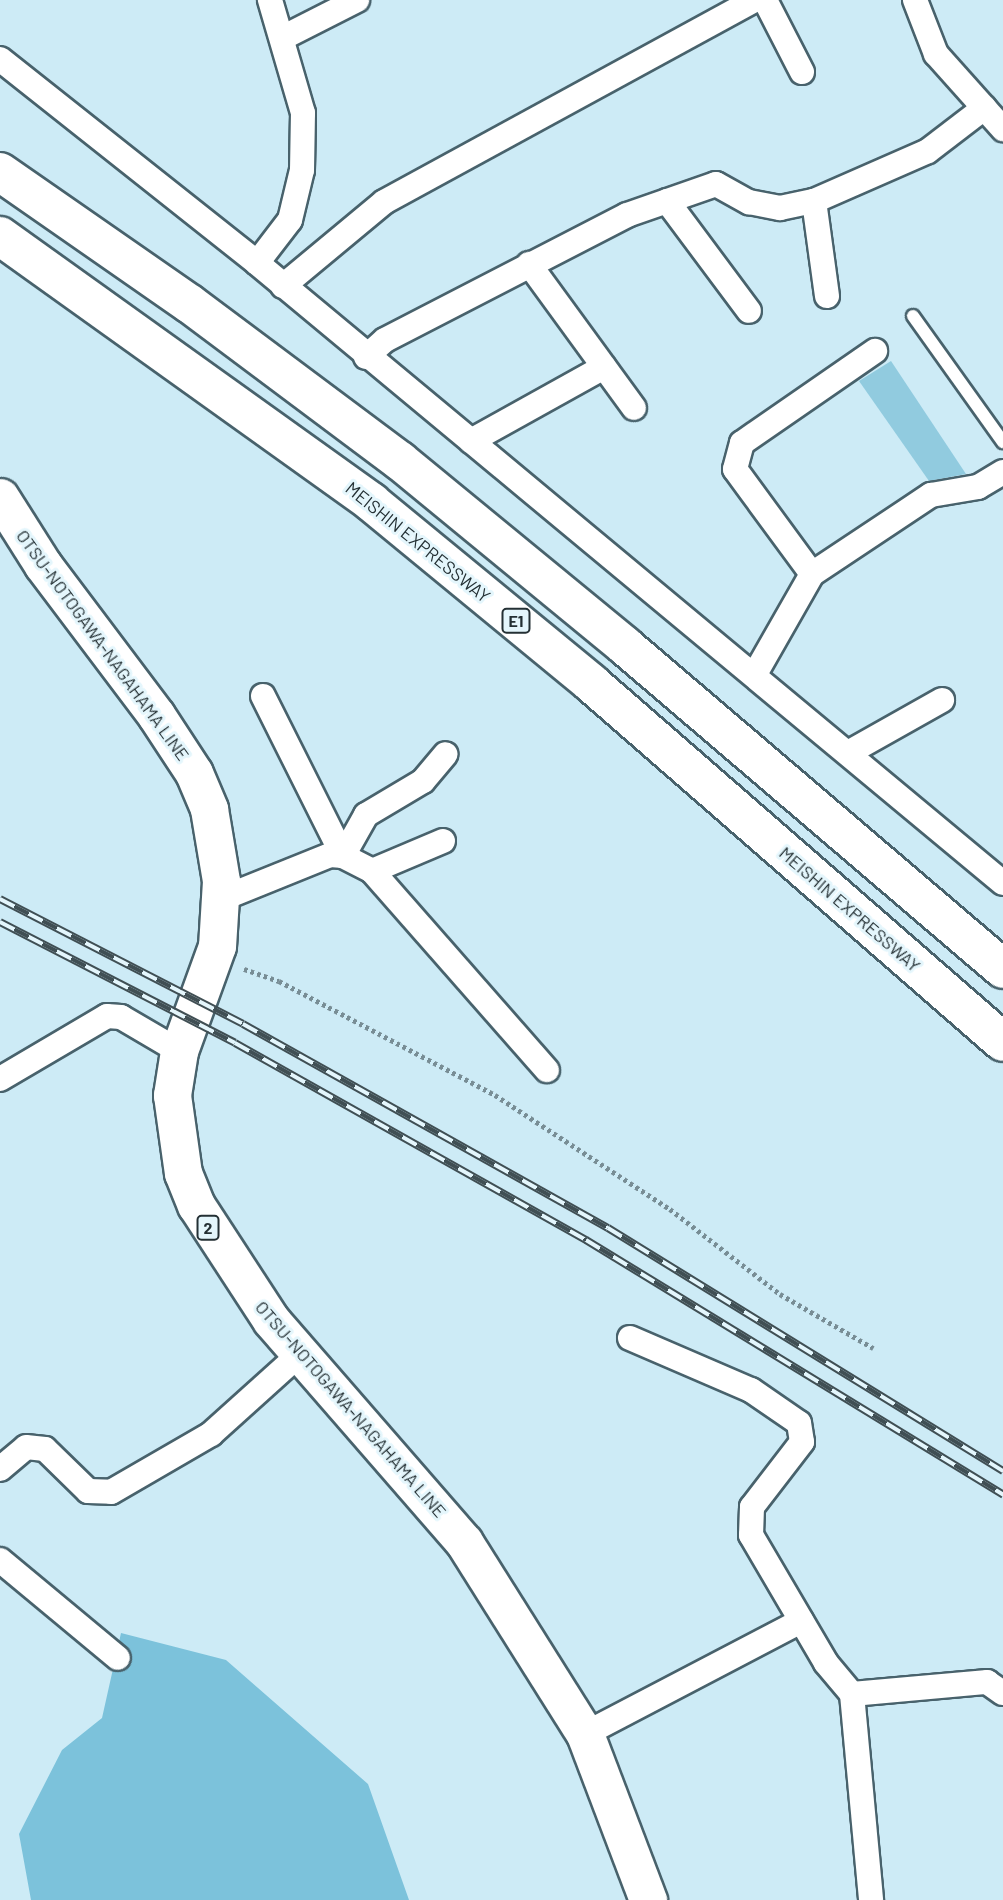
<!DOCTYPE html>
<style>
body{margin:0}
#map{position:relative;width:1003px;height:1900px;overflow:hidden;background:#cdebf6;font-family:Barlow,sans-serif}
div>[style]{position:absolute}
.green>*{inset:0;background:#91cbdf}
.forest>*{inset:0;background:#7cc2db}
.path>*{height:4.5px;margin-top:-2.25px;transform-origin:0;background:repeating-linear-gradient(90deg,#788d95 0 3.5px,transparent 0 7px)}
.roads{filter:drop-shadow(2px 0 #48626c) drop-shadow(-2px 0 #48626c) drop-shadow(0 2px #48626c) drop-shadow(0 -2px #48626c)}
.service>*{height:12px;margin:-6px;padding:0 6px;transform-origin:6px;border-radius:6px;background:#fff}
.minor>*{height:24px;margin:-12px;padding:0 12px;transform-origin:12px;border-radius:12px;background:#fff}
.primary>*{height:37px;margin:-18.5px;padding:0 18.5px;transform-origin:18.5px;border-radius:18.5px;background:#fff}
.motorway>*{height:38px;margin:-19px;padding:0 19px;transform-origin:19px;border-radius:19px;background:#fff}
.rail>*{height:8px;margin-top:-4px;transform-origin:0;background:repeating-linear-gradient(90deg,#e4f6fc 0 16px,#404f54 0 32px);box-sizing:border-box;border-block:2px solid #404f54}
span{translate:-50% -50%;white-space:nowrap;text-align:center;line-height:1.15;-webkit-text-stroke:6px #e4f6fc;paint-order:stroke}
.shield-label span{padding:2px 5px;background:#e4f6fc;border:2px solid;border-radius:5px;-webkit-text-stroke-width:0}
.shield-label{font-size:16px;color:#243034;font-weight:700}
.street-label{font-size:18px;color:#243034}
</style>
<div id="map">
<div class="green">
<div style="clip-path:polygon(891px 361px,966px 474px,929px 481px,859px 381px)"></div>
</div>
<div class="forest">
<div style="clip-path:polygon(121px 1633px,226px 1660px,368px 1784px,409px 1900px,31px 1900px,19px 1834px,62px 1750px,102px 1718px)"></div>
</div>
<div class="path">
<div style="left:244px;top:969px;width:37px;rotate:19deg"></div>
<div style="left:279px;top:981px;width:244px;rotate:27.8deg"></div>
<div style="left:495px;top:1095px;width:209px;rotate:33.1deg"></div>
<div style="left:670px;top:1209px;width:139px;rotate:37.7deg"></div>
<div style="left:780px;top:1294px;width:108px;rotate:30.1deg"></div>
</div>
<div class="roads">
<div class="service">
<div style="left:913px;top:316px;width:155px;rotate:54.5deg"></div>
</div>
<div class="minor">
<div style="left:765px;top:0;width:81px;rotate:62.8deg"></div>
<div style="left:915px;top:0;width:58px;rotate:68.7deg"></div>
<div style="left:936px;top:54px;width:101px;rotate:48.2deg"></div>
<div style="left:284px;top:37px;width:82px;rotate:-26.9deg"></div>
<div style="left:0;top:59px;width:328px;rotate:38.4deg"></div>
<div style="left:257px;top:263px;width:970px;rotate:39.73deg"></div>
<div style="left:667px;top:201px;width:137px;rotate:53.3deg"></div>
<div style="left:814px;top:201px;width:96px;rotate:82.2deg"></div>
<div style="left:257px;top:263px;width:54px;rotate:-52.5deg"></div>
<div style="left:290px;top:220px;width:51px;rotate:-76.5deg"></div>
<div style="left:302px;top:170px;width:57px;rotate:-89deg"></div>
<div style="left:303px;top:113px;width:118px;rotate:-106.3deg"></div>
<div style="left:529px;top:264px;width:178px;rotate:53.9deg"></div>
<div style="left:283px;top:286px;width:131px;rotate:-39.7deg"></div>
<div style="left:384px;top:202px;width:422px;rotate:-28.6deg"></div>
<div style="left:366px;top:357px;width:25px;rotate:-42deg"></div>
<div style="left:385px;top:340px;width:272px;rotate:-27.3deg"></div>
<div style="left:627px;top:215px;width:94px;rotate:-19.2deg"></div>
<div style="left:716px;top:184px;width:38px;rotate:29deg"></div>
<div style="left:749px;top:202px;width:32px;rotate:11deg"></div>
<div style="left:780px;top:208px;width:35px;rotate:-12deg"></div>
<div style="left:814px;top:201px;width:124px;rotate:-23.7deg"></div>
<div style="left:928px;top:151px;width:71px;rotate:-37.5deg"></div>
<div style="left:471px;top:441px;width:152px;rotate:-29.1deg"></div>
<div style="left:812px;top:574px;width:130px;rotate:-126.3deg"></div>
<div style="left:735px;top:469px;width:27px;rotate:-75deg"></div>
<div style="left:742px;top:443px;width:162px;rotate:-34.7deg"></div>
<div style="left:755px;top:674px;width:115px;rotate:-60.3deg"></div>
<div style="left:812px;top:574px;width:143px;rotate:-33.6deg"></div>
<div style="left:931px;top:495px;width:48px;rotate:-9.7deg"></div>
<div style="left:978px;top:487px;width:29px;rotate:-31deg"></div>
<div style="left:263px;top:696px;width:179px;rotate:63.4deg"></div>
<div style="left:343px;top:856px;width:47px;rotate:-60.7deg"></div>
<div style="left:366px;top:815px;width:66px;rotate:-30.8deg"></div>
<div style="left:423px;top:781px;width:35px;rotate:-50deg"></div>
<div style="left:848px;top:753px;width:108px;rotate:-29.4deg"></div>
<div style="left:372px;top:871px;width:77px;rotate:-22.9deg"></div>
<div style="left:221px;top:899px;width:118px;rotate:-22deg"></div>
<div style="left:330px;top:855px;width:13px;rotate:4deg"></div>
<div style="left:343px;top:856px;width:33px;rotate:27deg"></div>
<div style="left:372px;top:871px;width:265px;rotate:48.7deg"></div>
<div style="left:0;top:1079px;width:124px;rotate:-30.5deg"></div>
<div style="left:107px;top:1016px;width:14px;rotate:4deg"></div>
<div style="left:121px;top:1017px;width:67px;rotate:30.4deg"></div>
<div style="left:630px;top:1338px;width:132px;rotate:23.3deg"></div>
<div style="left:751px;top:1390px;width:58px;rotate:34.5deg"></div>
<div style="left:799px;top:1423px;width:19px;rotate:81deg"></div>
<div style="left:802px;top:1442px;width:82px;rotate:127.6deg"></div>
<div style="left:752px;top:1507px;width:28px;rotate:92deg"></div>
<div style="left:751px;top:1535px;width:148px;rotate:59.6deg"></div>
<div style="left:826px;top:1663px;width:40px;rotate:50deg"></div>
<div style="left:852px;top:1694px;width:207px;rotate:84.7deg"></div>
<div style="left:0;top:1469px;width:34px;rotate:-40deg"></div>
<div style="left:26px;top:1447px;width:19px;rotate:6deg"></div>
<div style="left:45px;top:1449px;width:60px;rotate:44.3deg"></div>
<div style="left:88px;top:1491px;width:23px;rotate:2deg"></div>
<div style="left:111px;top:1492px;width:116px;rotate:-30.1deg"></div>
<div style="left:211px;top:1434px;width:120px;rotate:-42deg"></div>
<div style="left:0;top:1560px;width:153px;rotate:39.7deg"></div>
<div style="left:852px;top:1694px;width:136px;rotate:-5.1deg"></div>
<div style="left:987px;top:1682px;width:19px;rotate:35deg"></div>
<div style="left:585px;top:1734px;width:244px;rotate:-27.6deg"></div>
</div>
<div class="primary">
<div style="left:0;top:497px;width:80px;rotate:57.7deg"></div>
<div style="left:43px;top:565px;width:188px;rotate:53deg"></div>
<div style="left:156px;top:715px;width:69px;rotate:56.8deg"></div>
<div style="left:194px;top:773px;width:39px;rotate:67deg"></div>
<div style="left:209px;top:809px;width:73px;rotate:80.5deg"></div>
<div style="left:221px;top:881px;width:65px;rotate:93.5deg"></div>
<div style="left:217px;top:946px;width:112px;rotate:109.9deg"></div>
<div style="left:179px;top:1051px;width:45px;rotate:99deg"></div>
<div style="left:172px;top:1095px;width:79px;rotate:82deg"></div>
<div style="left:183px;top:1173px;width:35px;rotate:68deg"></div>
<div style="left:196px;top:1205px;width:137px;rotate:56.9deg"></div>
<div style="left:271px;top:1320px;width:294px;rotate:49deg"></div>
<div style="left:464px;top:1542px;width:227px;rotate:57.8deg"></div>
<div style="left:585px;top:1734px;width:178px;rotate:69.2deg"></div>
</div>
<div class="motorway">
<div style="left:0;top:172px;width:231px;rotate:34.8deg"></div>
<div style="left:190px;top:304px;width:262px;rotate:36.8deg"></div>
<div style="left:400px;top:461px;width:291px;rotate:39.4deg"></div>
<div style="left:625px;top:646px;width:497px;rotate:40.5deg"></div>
<div style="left:0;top:236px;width:457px;rotate:35.6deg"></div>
<div style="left:371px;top:502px;width:285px;rotate:39.4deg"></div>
<div style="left:591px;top:683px;width:546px;rotate:41.07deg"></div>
</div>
</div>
<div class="rail">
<div style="left:0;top:899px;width:273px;rotate:27.2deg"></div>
<div style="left:243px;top:1024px;width:418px;rotate:29.2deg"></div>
<div style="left:608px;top:1228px;width:464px;rotate:31.6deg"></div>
<div style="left:0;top:922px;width:264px;rotate:27.2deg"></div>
<div style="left:235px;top:1043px;width:403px;rotate:29.3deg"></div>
<div style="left:586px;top:1240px;width:489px;rotate:31.4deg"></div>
</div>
<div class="shield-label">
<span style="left:516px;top:621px">E1</span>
<span style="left:208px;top:1228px">2</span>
</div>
<div class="street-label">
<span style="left:418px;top:542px;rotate:39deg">MEISHIN EXPRESSWAY</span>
<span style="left:103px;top:645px;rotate:54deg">OTSU-NOTOGAWA-NAGAHAMA LINE</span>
<span style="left:850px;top:909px;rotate:41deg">MEISHIN EXPRESSWAY</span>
<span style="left:351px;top:1409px;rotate:49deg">OTSU-NOTOGAWA-NAGAHAMA LINE</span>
</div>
</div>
